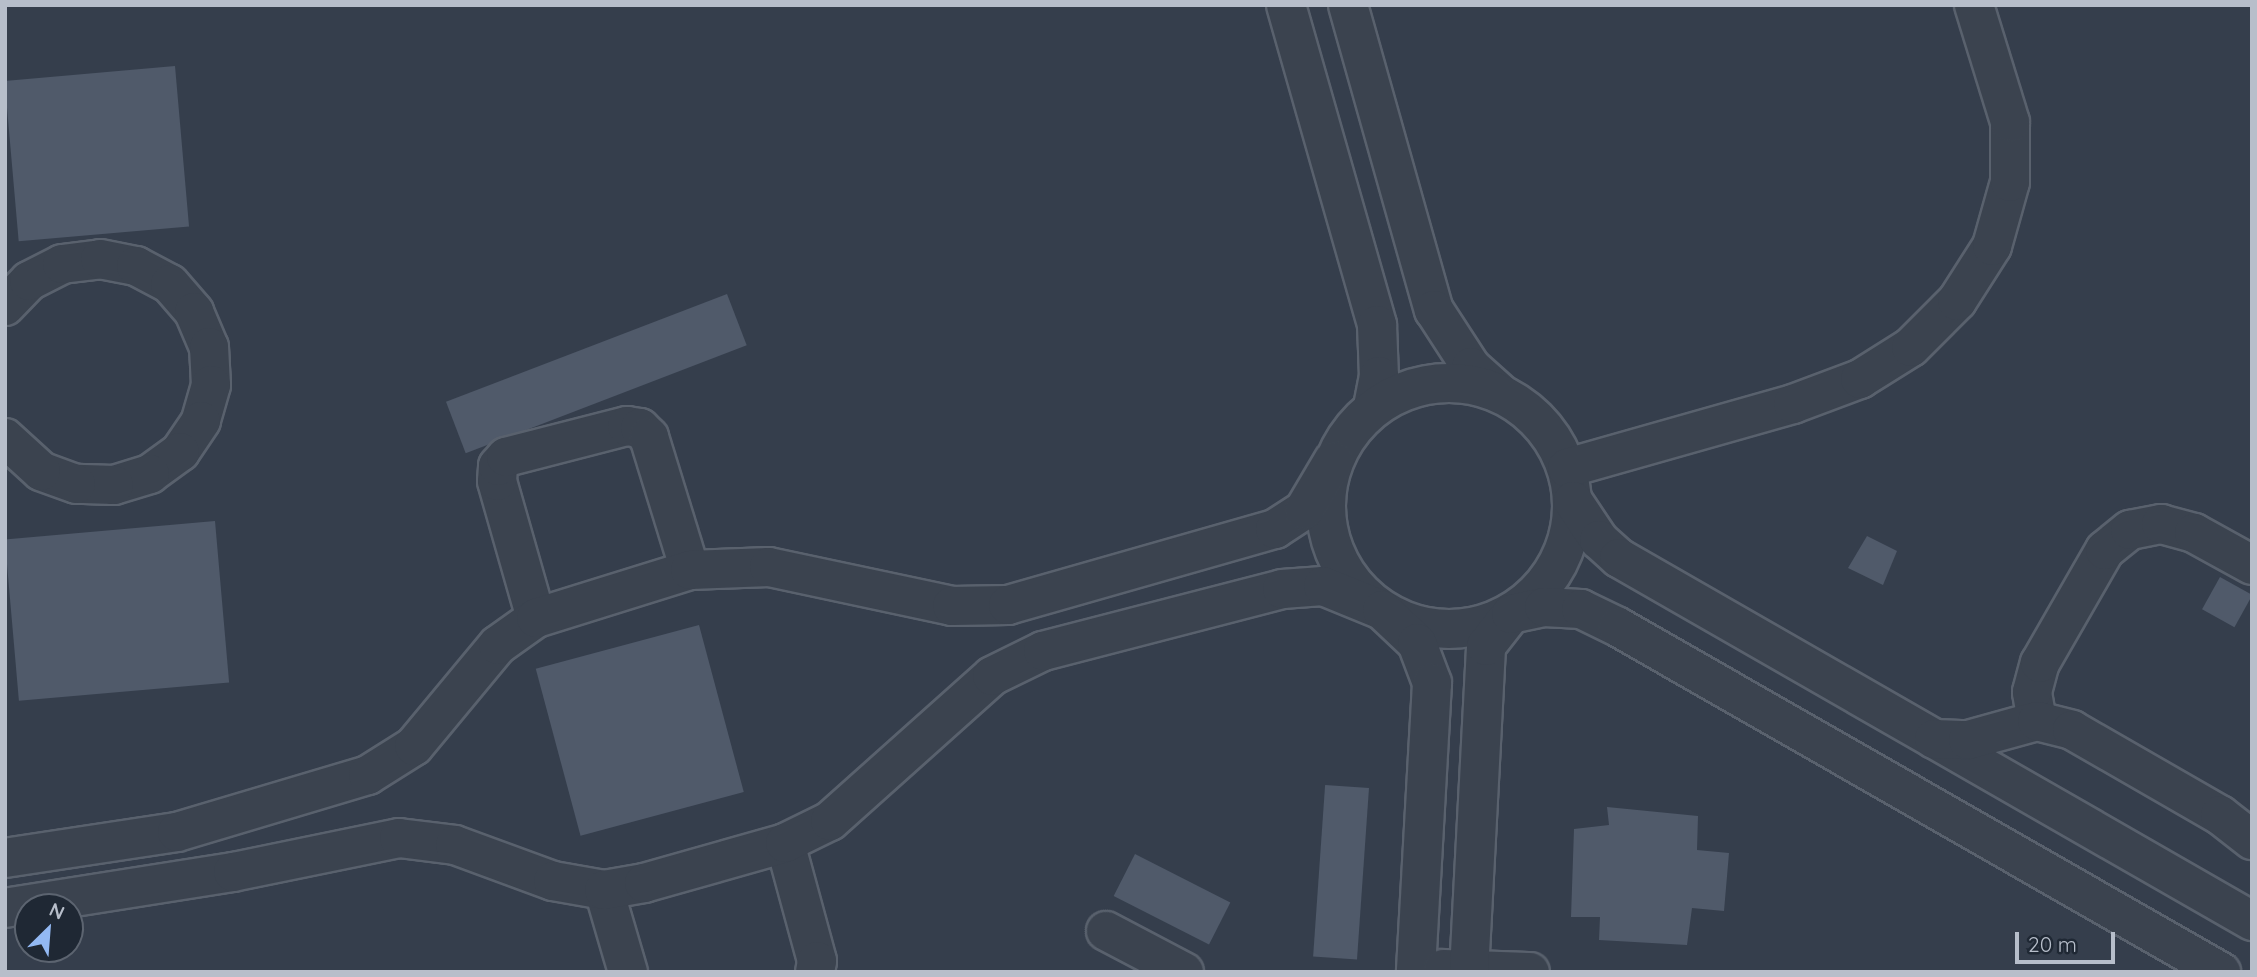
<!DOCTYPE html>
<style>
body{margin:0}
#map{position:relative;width:2257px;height:977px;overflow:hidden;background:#27313f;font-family:Quicksand,sans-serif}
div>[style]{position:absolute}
.airport>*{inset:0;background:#353e4c}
.building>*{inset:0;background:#505a6a;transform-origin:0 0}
.roads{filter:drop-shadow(2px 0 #59616d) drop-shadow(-2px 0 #59616d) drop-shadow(0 2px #59616d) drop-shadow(0 -2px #59616d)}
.minor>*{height:38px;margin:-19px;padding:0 19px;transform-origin:19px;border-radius:19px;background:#3b434f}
.minor>.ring{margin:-19px;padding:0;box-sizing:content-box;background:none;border:38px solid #3b434f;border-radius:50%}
span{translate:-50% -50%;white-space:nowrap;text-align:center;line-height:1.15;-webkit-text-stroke:7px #1f2834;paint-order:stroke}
.frame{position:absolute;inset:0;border:7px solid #b7beca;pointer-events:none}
.north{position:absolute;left:14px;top:893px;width:70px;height:70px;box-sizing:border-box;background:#1f2834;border:2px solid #5c6470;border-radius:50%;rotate:25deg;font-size:19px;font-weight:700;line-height:28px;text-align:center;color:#b7beca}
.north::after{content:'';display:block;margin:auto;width:24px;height:32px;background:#93b9f3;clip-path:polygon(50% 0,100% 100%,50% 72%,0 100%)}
.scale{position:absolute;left:2015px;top:932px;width:100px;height:32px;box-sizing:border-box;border:4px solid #b7beca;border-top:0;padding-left:9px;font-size:21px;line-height:24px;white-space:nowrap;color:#b7beca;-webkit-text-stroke:5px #1f2834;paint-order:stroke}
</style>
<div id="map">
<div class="airport">
<div style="clip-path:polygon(evenodd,5px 5px,2252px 5px,2252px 972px,5px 972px,5px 5px,28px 907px,70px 907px,70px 949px,28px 949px,28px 907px)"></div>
</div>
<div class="building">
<div style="left:175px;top:66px;width:161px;height:171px;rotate:85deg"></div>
<div style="left:727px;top:294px;width:55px;height:301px;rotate:69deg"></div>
<div style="left:215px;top:521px;width:162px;height:211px;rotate:85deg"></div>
<div style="clip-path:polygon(1867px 536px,1897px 551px,1883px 585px,1848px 568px)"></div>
<div style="left:2220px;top:577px;width:37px;height:37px;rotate:29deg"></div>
<div style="left:699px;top:625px;width:173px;height:169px;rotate:75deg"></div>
<div style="left:1369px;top:788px;width:172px;height:44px;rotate:94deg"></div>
<div style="clip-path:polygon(1607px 807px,1698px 816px,1697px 850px,1729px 853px,1724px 911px,1692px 908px,1687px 945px,1599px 940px,1600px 917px,1571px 917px,1574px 829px,1609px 825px)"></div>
<div style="left:1135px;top:854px;width:107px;height:47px;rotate:27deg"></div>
</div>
<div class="roads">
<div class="minor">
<div style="left:1286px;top:5px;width:333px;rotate:74.1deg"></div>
<div style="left:1377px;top:325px;width:51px;rotate:87.8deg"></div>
<div style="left:1379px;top:376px;width:33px;rotate:101deg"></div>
<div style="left:1348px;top:5px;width:317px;rotate:74.3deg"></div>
<div style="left:1434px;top:310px;width:68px;rotate:57deg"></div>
<div style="left:1471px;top:367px;width:39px;rotate:42deg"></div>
<div style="left:5px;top:306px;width:35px;rotate:-46deg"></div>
<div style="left:29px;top:281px;width:37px;rotate:-27deg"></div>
<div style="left:62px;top:264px;width:38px;rotate:-7deg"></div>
<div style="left:100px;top:259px;width:37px;rotate:11deg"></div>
<div style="left:136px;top:266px;width:38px;rotate:28deg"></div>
<div style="left:170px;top:284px;width:37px;rotate:49deg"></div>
<div style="left:194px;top:312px;width:38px;rotate:67deg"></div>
<div style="left:209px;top:347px;width:38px;rotate:87deg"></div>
<div style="left:211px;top:385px;width:37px;rotate:106deg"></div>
<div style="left:201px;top:421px;width:37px;rotate:124deg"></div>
<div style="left:180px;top:452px;width:37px;rotate:144deg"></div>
<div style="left:150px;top:474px;width:38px;rotate:163deg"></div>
<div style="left:114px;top:485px;width:38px;rotate:-178deg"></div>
<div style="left:76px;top:484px;width:37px;rotate:-160deg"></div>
<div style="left:41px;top:471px;width:49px;rotate:-137.5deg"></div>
<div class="ring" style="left:1326px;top:383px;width:208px;height:208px"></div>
<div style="left:1567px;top:468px;width:235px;rotate:-15.8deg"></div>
<div style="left:1793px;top:404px;width:72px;rotate:-20.5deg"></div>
<div style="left:1860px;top:379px;width:60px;rotate:-32.1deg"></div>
<div style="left:1911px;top:347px;width:65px;rotate:-45deg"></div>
<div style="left:1957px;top:301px;width:65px;rotate:-57.5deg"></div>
<div style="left:1992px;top:246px;width:66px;rotate:-74.3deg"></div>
<div style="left:2010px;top:182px;width:60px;rotate:-90deg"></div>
<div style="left:2010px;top:122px;width:122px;rotate:-107.1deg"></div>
<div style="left:1573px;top:501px;width:47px;rotate:56.3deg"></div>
<div style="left:1599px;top:540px;width:27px;rotate:42deg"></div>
<div style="left:1619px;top:558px;width:730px;rotate:29.83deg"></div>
<div style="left:536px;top:618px;width:142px;rotate:-105.9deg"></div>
<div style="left:497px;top:481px;width:15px;rotate:-86deg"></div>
<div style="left:498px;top:466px;width:12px;rotate:-48deg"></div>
<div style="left:506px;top:457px;width:125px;rotate:-14.4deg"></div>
<div style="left:627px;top:426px;width:13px;rotate:9deg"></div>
<div style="left:640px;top:428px;width:13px;rotate:45deg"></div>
<div style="left:649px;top:437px;width:139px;rotate:72.9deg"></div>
<div style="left:2037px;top:721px;width:29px;rotate:-100deg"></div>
<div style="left:2032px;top:692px;width:30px;rotate:-75deg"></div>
<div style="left:2040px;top:663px;width:130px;rotate:-60.1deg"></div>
<div style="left:2105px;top:550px;width:32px;rotate:-39deg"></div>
<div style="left:2130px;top:530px;width:32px;rotate:-11deg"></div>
<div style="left:2161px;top:524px;width:34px;rotate:15deg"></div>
<div style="left:2194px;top:533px;width:66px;rotate:28.9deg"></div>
<div style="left:1934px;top:739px;width:34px;rotate:2deg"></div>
<div style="left:1968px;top:740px;width:72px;rotate:-15.4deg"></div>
<div style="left:2037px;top:721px;width:36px;rotate:14deg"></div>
<div style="left:2072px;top:730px;width:171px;rotate:29.9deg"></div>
<div style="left:2220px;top:815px;width:41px;rotate:38deg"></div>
<div style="left:785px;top:843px;width:122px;rotate:74.8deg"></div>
<div style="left:817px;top:961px;width:11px;rotate:100deg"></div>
<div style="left:5px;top:858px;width:174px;rotate:-8.6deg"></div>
<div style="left:177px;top:832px;width:199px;rotate:-16.6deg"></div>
<div style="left:368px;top:775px;width:54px;rotate:-32.2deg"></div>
<div style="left:414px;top:746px;width:131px;rotate:-50.3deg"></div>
<div style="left:498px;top:645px;width:47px;rotate:-35.4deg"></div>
<div style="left:536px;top:618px;width:161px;rotate:-17.3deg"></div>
<div style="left:690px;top:570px;width:79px;rotate:-2.2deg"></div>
<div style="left:769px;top:567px;width:187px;rotate:12deg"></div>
<div style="left:952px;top:606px;width:56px;rotate:-1deg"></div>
<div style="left:1008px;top:605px;width:278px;rotate:-15.9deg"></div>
<div style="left:1275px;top:529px;width:35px;rotate:-33deg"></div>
<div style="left:1304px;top:510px;width:57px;rotate:-59.4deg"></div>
<div style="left:604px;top:890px;width:85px;rotate:73.7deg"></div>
<div style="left:5px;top:908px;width:231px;rotate:-9deg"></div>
<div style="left:233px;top:872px;width:169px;rotate:-11.6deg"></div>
<div style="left:399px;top:838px;width:56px;rotate:7.1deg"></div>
<div style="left:455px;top:845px;width:104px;rotate:20.2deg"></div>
<div style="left:553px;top:881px;width:52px;rotate:10deg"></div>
<div style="left:604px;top:890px;width:41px;rotate:-9.9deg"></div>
<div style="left:644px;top:883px;width:147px;rotate:-15.8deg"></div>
<div style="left:785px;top:843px;width:50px;rotate:-26.1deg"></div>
<div style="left:830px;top:821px;width:217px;rotate:-41.8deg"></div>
<div style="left:992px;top:676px;width:57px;rotate:-26.1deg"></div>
<div style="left:1043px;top:651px;width:247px;rotate:-14.5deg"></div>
<div style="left:1282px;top:589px;width:41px;rotate:-4.2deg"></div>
<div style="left:1323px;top:586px;width:64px;rotate:22.1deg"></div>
<div style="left:1382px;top:610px;width:48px;rotate:43.3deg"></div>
<div style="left:1417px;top:643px;width:43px;rotate:69.4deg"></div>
<div style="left:1432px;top:683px;width:289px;rotate:93.2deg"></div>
<div style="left:1106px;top:931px;width:88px;rotate:27.7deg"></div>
<div style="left:1443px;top:969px;width:87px;rotate:2deg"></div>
<div style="left:1469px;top:972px;width:326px;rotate:-87deg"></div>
<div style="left:1486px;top:646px;width:41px;rotate:-52deg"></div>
<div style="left:1511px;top:614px;width:34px;rotate:-12deg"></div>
<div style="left:1544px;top:607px;width:37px;rotate:3deg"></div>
<div style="left:1581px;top:609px;width:41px;rotate:25.9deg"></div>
<div style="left:1618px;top:627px;width:695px;rotate:29.78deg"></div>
</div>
</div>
<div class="frame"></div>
<div class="north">N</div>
<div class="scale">20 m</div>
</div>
